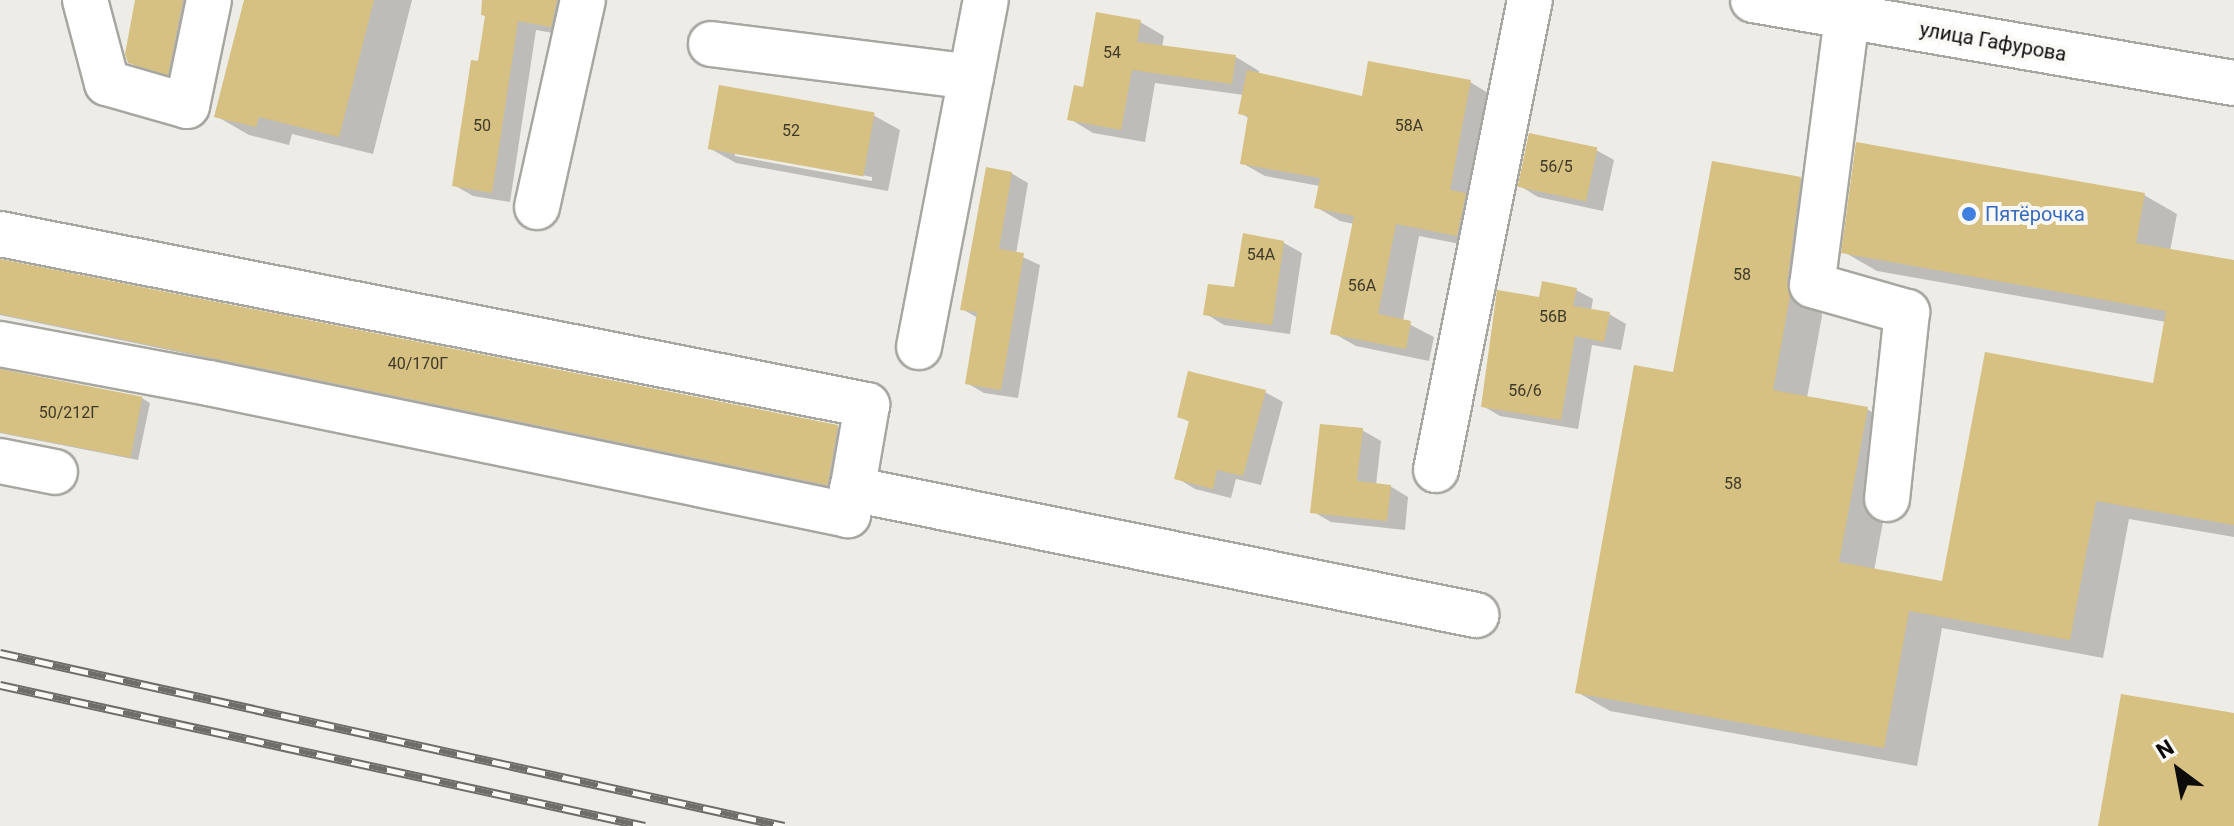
<!DOCTYPE html>
<meta charset="utf-8">
<style>
body{margin:0}
#map{position:relative;width:2234px;height:826px;overflow:hidden;background:#edece7;font-family:Roboto,sans-serif}
div>[style]{position:absolute}
.shadow>*{inset:0;background:#0003}
.building>*{inset:0;background:#d6c182;transform-origin:0 0}
.roads{filter:drop-shadow(2px 0 #a7a6a1) drop-shadow(-2px 0 #a7a6a1) drop-shadow(0 2px #a7a6a1) drop-shadow(0 -2px #a7a6a1)}
.minor>*{height:44px;margin:-22px;padding:0 22px;transform-origin:22px;border-radius:22px;background:#fff}
.major>*{height:44px;margin:-22px;padding:0 22px;transform-origin:22px;border-radius:22px;background:#fff}
.rail>*{height:9px;margin-top:-4.5px;transform-origin:0;background:repeating-linear-gradient(90deg,#fbf9f5 0 18px,#6e6d6a 0 36px);box-sizing:border-box;border-block:2px solid #6e6d6a}
.dots>*{width:22px;height:22px;translate:-50% -50%;box-sizing:border-box;border:4px solid #fbf9f5;border-radius:50%}
span{translate:-50% -50%;white-space:nowrap;text-align:center;line-height:1.15;-webkit-text-stroke:8px #fbf9f5;paint-order:stroke}
.number-label{font-size:16px;color:#3f3929}
.number-label span{-webkit-text-stroke-width:0}
.street-label{font-size:20px;color:#0d0c0b}
.shop-label{font-size:20px;color:#366cbe}
.left{translate:0 -50%;text-align:left}
.north{position:absolute;left:2138px;top:730px;width:80px;height:80px;-webkit-text-stroke:6px #fbf9f5;paint-order:stroke;rotate:328deg;font-size:22px;font-weight:700;line-height:32px;text-align:center;color:#0d0c0b}
.north::after{content:'';display:block;margin:auto;width:28px;height:36px;background:#0d0c0b;clip-path:polygon(50% 0,100% 100%,50% 72%,0 100%)}
</style>
<div id="map">
<div class="shadow">
<div style="clip-path:polygon(137px 0,218px 0,194px 88px,156px 77px,129px 62px)"></div>
<div style="clip-path:polygon(246px 0,412px 0,373px 154px,292px 134px,289px 145px,249px 135px,216px 116px)"></div>
<div style="clip-path:polygon(490px 0,562px 0,570px 36px,536px 30px,510px 202px,473px 196px,454px 185px)"></div>
<div style="clip-path:polygon(1140px 22px,1164px 36px,1162px 47px,1236px 57px,1259px 71px,1259px 75px,1364px 98px,1470px 82px,1493px 96px,1481px 248px,1419px 236px,1403px 321px,1434px 337px,1429px 361px,1356px 346px,1333px 333px,1354px 224px,1340px 221px,1316px 207px,1320px 186px,1265px 176px,1242px 163px,1250px 119px,1240px 113px,1244px 95px,1155px 83px,1145px 142px,1093px 133px,1070px 119px,1085px 89px)"></div>
<div style="clip-path:polygon(evenodd,873px 115px,900px 130px,888px 191px,736px 163px,709px 148px,873px 115px,735px 152px,872px 177px,872px 181px,735px 156px,735px 152px)"></div>
<div style="clip-path:polygon(1596px 150px,1614px 160px,1603px 211px,1538px 197px,1520px 186px)"></div>
<div style="clip-path:polygon(1011px 173px,1028px 183px,1016px 254px,1040px 265px,1018px 398px,984px 393px,967px 383px,978px 318px,962px 309px)"></div>
<div style="clip-path:polygon(1800px 179px,1833px 198px,1820px 302px,1822px 316px,1807px 398px,1867px 409px,1900px 428px,1874px 571px,1944px 583px,2155px 386px,2166px 322px,1877px 271px,1844px 252px,2144px 195px,2177px 214px,2170px 251px,2234px 262px,2234px 537px,2129px 519px,2103px 658px,1942px 628px,1917px 766px,1610px 711px,1577px 692px,1675px 374px)"></div>
<div style="clip-path:polygon(1244px 235px,1284px 243px,1302px 253px,1290px 334px,1224px 325px,1206px 314px,1236px 290px)"></div>
<div style="clip-path:polygon(0 262px,837px 427px,846px 432px,836px 489px,0 315px)"></div>
<div style="clip-path:polygon(1576px 290px,1593px 299px,1591px 311px,1609px 314px,1626px 324px,1621px 350px,1592px 345px,1578px 429px,1500px 416px,1483px 406px,1541px 300px)"></div>
<div style="clip-path:polygon(0 369px,142px 398px,150px 403px,138px 460px,0 433px)"></div>
<div style="clip-path:polygon(1265px 392px,1283px 402px,1261px 485px,1236px 479px,1231px 498px,1195px 489px,1177px 478px,1191px 423px,1179px 416px)"></div>
<div style="clip-path:polygon(1362px 430px,1381px 441px,1376px 485px,1390px 486px,1408px 497px,1405px 530px,1331px 522px,1312px 511px)"></div>
</div>
<div class="building">
<div style="clip-path:polygon(135px 0,183px 0,168px 75px,128px 63px,125px 54px)"></div>
<div style="clip-path:polygon(244px 0,374px 0,339px 137px,259px 117px,256px 127px,214px 117px)"></div>
<div style="clip-path:polygon(482px 0,557px 0,551px 27px,518px 21px,492px 193px,452px 186px,471px 60px,478px 61px,485px 16px,481px 15px)"></div>
<div style="clip-path:polygon(1096px 12px,1141px 20px,1137px 42px,1236px 55px,1232px 84px,1132px 70px,1121px 130px,1067px 120px,1074px 85px,1083px 87px)"></div>
<div style="clip-path:polygon(1368px 61px,1471px 80px,1450px 190px,1466px 193px,1457px 236px,1396px 224px,1378px 314px,1411px 321px,1406px 349px,1330px 334px,1354px 216px,1314px 208px,1320px 178px,1240px 164px,1248px 116px,1238px 114px,1247px 70px,1362px 96px)"></div>
<div style="left:719px;top:85px;width:158px;height:65px;rotate:10deg"></div>
<div style="left:1529px;top:133px;width:70px;height:55px;rotate:12deg"></div>
<div style="clip-path:polygon(1856px 142px,2145px 193px,2136px 243px,2234px 260px,2234px 525px,2096px 501px,2070px 640px,1909px 611px,1884px 748px,1575px 693px,1634px 365px,1673px 372px,1712px 161px,1801px 177px,1787px 282px,1790px 296px,1773px 390px,1868px 407px,1839px 562px,1942px 581px,1985px 352px,2153px 383px,2166px 311px,1841px 253px)"></div>
<div style="clip-path:polygon(986px 167px,1012px 172px,999px 249px,1024px 253px,1001px 390px,965px 384px,977px 312px,960px 310px)"></div>
<div style="clip-path:polygon(1243px 233px,1284px 241px,1272px 325px,1203px 315px,1208px 284px,1234px 287px)"></div>
<div style="clip-path:polygon(0 259px,838px 425px,828px 482px,827px 485px,0 314px)"></div>
<div style="clip-path:polygon(1542px 281px,1577px 288px,1573px 306px,1610px 312px,1604px 342px,1575px 336px,1561px 420px,1481px 407px,1497px 290px,1539px 297px)"></div>
<div style="left:0;top:369px;width:145px;height:62px;rotate:11deg"></div>
<div style="clip-path:polygon(1188px 371px,1266px 390px,1243px 476px,1217px 470px,1213px 489px,1174px 479px,1189px 421px,1177px 417px)"></div>
<div style="clip-path:polygon(1320px 424px,1363px 428px,1357px 481px,1391px 485px,1387px 521px,1310px 513px)"></div>
<div style="clip-path:polygon(2121px 694px,2234px 713px,2234px 826px,2098px 826px)"></div>
</div>
<div class="roads">
<div class="minor">
<div style="left:85px;top:0;width:86px;rotate:75.2deg"></div>
<div style="left:107px;top:83px;width:83px;rotate:16deg"></div>
<div style="left:187px;top:106px;width:108px;rotate:-78.3deg"></div>
<div style="left:1847px;top:17px;width:270px;rotate:97.4deg"></div>
<div style="left:1812px;top:285px;width:99px;rotate:15.9deg"></div>
<div style="left:1907px;top:312px;width:188px;rotate:96.1deg"></div>
<div style="left:711px;top:44px;width:262px;rotate:7.2deg"></div>
<div style="left:537px;top:207px;width:212px;rotate:-77.5deg"></div>
<div style="left:0;top:234px;width:884px;rotate:11.16deg"></div>
<div style="left:867px;top:405px;width:112px;rotate:99.8deg"></div>
<div style="left:848px;top:515px;width:652px;rotate:-168.33deg"></div>
<div style="left:209px;top:383px;width:213px;rotate:-169.4deg"></div>
<div style="left:919px;top:347px;width:353px;rotate:-79.1deg"></div>
<div style="left:0;top:461px;width:56px;rotate:11.3deg"></div>
<div style="left:1436px;top:470px;width:479px;rotate:-78.7deg"></div>
<div style="left:852px;top:489px;width:637px;rotate:11.42deg"></div>
</div>
<div class="major">
<div style="left:1753px;top:0;width:488px;rotate:9.8deg"></div>
</div>
</div>
<div class="rail">
<div style="left:0;top:653px;width:803px;rotate:12.44deg"></div>
<div style="left:0;top:685px;width:660px;rotate:12.33deg"></div>
</div>
<div class="dots">
<div style="left:1969px;top:214px;background:#3f7fe0"></div>
</div>
<div class="number-label">
<span style="left:1112px;top:53px">54</span>
<span style="left:482px;top:126px">50</span>
<span style="left:1409px;top:126px">58А</span>
<span style="left:791px;top:131px">52</span>
<span style="left:1556px;top:167px">56/5</span>
<span style="left:1261px;top:255px">54А</span>
<span style="left:1742px;top:275px">58</span>
<span style="left:1362px;top:286px">56А</span>
<span style="left:1553px;top:317px">56В</span>
<span style="left:418px;top:364px">40/170Г</span>
<span style="left:1525px;top:391px">56/6</span>
<span style="left:69px;top:413px">50/212Г</span>
<span style="left:1733px;top:484px">58</span>
</div>
<div class="street-label">
<span style="left:1993px;top:42px;rotate:10deg">улица Гафурова</span>
</div>
<div class="shop-label">
<span class="left" style="left:1985px;top:214px">Пятёрочка</span>
</div>
<div class="north">N</div>
</div>
